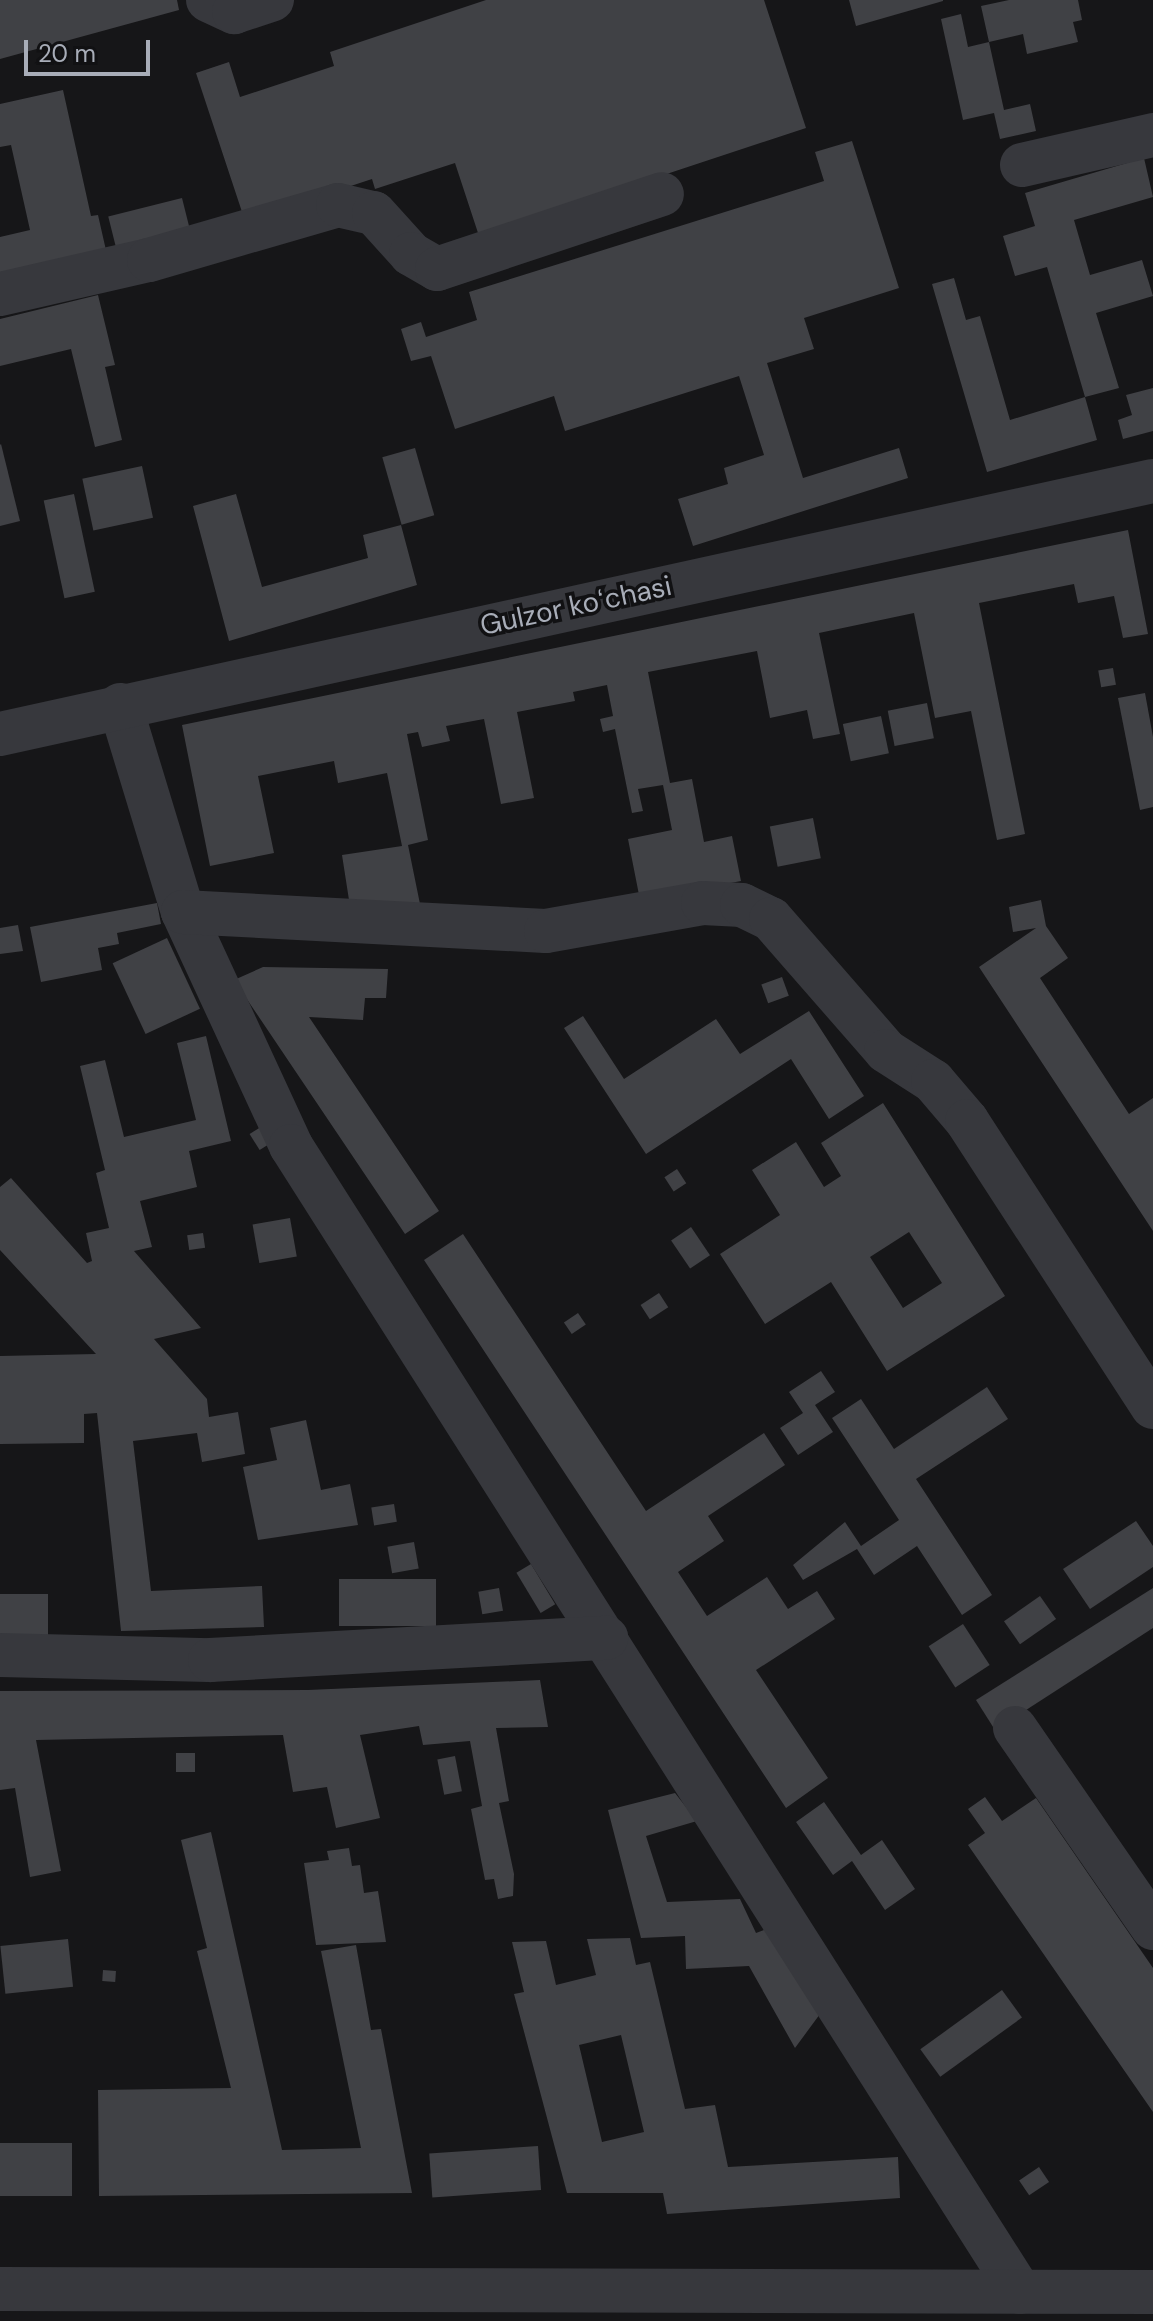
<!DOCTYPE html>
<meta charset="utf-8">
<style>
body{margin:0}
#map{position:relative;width:1153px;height:2321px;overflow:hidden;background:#161618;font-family:"DM Sans",sans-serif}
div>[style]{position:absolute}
.building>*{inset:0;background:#404145;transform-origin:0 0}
.minor>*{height:44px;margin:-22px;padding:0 22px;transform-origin:22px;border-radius:22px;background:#37383d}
span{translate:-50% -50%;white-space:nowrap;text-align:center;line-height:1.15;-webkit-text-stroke:7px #111113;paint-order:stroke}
.street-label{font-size:28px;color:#a8adb8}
.scale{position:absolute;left:24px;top:40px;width:126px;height:36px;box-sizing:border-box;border:4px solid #a8adb8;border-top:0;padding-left:10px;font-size:24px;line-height:28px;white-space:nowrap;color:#a8adb8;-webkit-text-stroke:6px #111113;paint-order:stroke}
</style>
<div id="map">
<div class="building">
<div style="clip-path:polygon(0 0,177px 0,179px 10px,0 59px)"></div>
<div style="clip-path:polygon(486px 0,764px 0,806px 128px,479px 236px,455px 163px,375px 189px,372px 179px,245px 221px,196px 73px,229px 62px,240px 97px,334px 66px,330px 52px)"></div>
<div style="clip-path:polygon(849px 0,943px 0,943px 1px,856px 26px)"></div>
<div style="clip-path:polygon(1009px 0,1078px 0,1082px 20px,1073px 22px,1078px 42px,1027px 54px,1023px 34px,989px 42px,1004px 110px,1030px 104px,1036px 131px,1000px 139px,994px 113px,963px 120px,941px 19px,961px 14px,968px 47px,989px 42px,981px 6px)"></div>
<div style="clip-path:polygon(63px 90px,91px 216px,98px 215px,108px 259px,0 284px,0 237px,30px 230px,11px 145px,0 147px,0 104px)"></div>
<div style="clip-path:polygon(852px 141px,899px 288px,804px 318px,814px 349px,767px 363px,803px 478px,899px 448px,908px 478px,693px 546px,678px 499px,728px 484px,724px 468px,764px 455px,739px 376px,565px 431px,554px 396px,455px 429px,431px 356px,411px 361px,401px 329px,421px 322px,426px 337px,477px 320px,469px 292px,824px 181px,815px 152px)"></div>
<div style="clip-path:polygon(1144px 158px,1153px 197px,1074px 220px,1090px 275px,1142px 260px,1153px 296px,1096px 313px,1119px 388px,1085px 397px,1047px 267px,1015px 276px,1003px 236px,1035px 226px,1025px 193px)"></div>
<div style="left:182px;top:198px;width:41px;height:76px;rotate:76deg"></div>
<div style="clip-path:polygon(954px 278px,966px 320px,980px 316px,1010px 420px,1085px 397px,1097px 440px,987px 472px,932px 284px)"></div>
<div style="clip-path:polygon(98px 295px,115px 365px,105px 367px,122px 440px,95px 447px,71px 349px,0 366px,0 319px)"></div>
<div style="clip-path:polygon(1153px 388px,1153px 431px,1123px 439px,1118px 420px,1132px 415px,1126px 395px)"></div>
<div style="clip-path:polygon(1px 444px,20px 521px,0 526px,0 445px)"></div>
<div style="left:415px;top:448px;width:70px;height:34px;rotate:74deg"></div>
<div style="left:142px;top:466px;width:53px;height:61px;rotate:78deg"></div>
<div style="left:74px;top:494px;width:100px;height:31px;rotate:78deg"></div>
<div style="clip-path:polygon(236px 494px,262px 587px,368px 558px,363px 535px,401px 525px,417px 585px,229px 641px,193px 506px)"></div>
<div style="clip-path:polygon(1128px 530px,1148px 634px,1123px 638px,1114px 596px,1078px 603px,1074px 584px,979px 603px,1025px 834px,997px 840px,971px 711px,935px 718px,914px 613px,819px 633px,840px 734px,813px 739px,807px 710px,770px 718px,757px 651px,648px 672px,670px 783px,692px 779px,704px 842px,732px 836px,741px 881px,640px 900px,628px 839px,672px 830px,663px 785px,638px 789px,643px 811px,632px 813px,615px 729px,603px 732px,600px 719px,613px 716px,607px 685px,573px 692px,575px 701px,517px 712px,534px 798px,501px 804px,484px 719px,446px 726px,450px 741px,422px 747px,418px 732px,407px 734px,428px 840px,408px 845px,420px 904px,349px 900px,342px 855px,402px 846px,387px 773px,338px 783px,334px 761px,258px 776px,274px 853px,210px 866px,182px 725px)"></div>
<div style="left:1113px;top:668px;width:17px;height:15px;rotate:80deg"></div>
<div style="clip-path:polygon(1145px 693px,1153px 737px,1153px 807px,1140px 810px,1118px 698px)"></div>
<div style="left:927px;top:703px;width:36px;height:40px;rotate:79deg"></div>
<div style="left:881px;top:716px;width:38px;height:39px;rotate:78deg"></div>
<div style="left:813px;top:818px;width:41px;height:44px;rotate:79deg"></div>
<div style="clip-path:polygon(1041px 900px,1046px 926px,1068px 958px,1040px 978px,1129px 1114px,1153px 1098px,1153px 1231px,979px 967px,1036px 928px,1013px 932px,1009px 907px)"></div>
<div style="clip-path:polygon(157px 903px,161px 924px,117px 933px,119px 944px,98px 948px,102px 970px,41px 982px,30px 927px)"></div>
<div style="clip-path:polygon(18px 925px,23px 951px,0 954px,0 928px)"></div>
<div style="left:167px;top:938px;width:78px;height:60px;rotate:65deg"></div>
<div style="clip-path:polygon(263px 967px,388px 969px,386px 998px,365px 998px,363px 1020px,309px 1017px,439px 1211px,405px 1234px,234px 980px)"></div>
<div style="left:782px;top:977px;width:20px;height:22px;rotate:70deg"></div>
<div style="clip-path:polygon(809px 1011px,864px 1096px,829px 1119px,791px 1059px,646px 1154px,564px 1028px,583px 1016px,624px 1079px,716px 1019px,740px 1054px)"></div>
<div style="clip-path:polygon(206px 1036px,231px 1141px,189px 1151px,197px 1187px,140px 1201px,152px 1247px,134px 1251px,201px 1328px,154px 1339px,207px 1399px,209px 1417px,238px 1412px,245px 1454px,202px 1462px,197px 1433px,133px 1441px,151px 1591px,262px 1586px,264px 1627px,121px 1631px,97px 1413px,84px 1414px,84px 1443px,0 1444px,0 1356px,96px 1354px,0 1250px,0 1187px,11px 1178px,87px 1263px,92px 1261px,86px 1233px,109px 1228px,96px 1173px,105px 1170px,80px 1066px,105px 1060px,124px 1137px,196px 1120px,177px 1043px)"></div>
<div style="clip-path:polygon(evenodd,883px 1103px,1005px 1296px,887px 1371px,831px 1282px,765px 1324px,720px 1254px,780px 1215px,752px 1170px,796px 1142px,824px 1187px,841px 1176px,821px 1143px,883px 1103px,909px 1232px,942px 1283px,903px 1308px,870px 1257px,909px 1232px)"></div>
<div style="left:264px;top:1125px;width:19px;height:17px;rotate:58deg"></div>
<div style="left:677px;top:1169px;width:17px;height:15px;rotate:57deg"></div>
<div style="left:290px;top:1218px;width:39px;height:38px;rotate:80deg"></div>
<div style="left:691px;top:1227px;width:34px;height:24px;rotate:56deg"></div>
<div style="left:203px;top:1233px;width:15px;height:16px;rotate:82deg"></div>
<div style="clip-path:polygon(463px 1234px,646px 1511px,764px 1433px,785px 1465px,708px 1516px,724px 1541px,678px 1572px,707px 1616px,767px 1577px,788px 1609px,817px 1591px,835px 1619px,756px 1670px,828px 1778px,786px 1808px,424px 1260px)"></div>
<div style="left:659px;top:1293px;width:17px;height:22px;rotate:57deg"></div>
<div style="left:578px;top:1313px;width:14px;height:17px;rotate:56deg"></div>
<div style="clip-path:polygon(821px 1371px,835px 1392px,815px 1405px,833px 1432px,798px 1455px,780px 1428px,803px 1413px,789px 1392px)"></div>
<div style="clip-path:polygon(987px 1387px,1008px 1419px,916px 1479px,992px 1595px,962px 1615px,917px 1546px,874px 1575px,857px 1549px,803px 1580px,793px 1565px,845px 1522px,861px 1546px,899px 1520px,832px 1418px,861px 1399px,894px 1449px)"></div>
<div style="clip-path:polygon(306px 1420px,321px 1490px,350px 1484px,358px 1525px,258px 1540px,243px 1467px,277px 1460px,270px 1428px)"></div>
<div style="left:394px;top:1504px;width:18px;height:23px;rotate:81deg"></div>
<div style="clip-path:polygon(1136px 1521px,1153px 1546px,1153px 1567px,1090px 1609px,1063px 1569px)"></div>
<div style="left:414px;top:1542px;width:27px;height:27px;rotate:80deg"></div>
<div style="left:531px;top:1564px;width:47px;height:17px;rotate:59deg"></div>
<div style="left:436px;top:1579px;width:47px;height:97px;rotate:90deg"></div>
<div style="left:499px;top:1588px;width:23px;height:21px;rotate:80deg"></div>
<div style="clip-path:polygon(1153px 1588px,1153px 1628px,995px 1730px,976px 1700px)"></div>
<div style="left:48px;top:1594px;width:41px;height:48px;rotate:90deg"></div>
<div style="left:1040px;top:1596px;width:28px;height:44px;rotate:55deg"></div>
<div style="left:963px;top:1624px;width:49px;height:41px;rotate:57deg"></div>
<div style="clip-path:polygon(540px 1680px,548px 1727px,496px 1728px,509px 1801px,499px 1803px,514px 1874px,513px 1896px,498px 1899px,494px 1879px,485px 1880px,471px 1809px,482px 1806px,470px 1741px,423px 1745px,419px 1726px,360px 1735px,380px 1818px,336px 1828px,327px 1787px,293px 1792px,283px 1735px,36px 1740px,61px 1871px,30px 1877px,15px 1788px,0 1790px,0 1691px,308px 1690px)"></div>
<div style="left:176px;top:1753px;width:19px;height:19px"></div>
<div style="left:455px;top:1756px;width:36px;height:18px;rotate:79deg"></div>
<div style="clip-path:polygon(675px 1793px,697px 1821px,646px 1836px,667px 1902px,740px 1899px,756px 1933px,769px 1928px,820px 2014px,795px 2048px,749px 1966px,686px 1969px,685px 1936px,641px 1938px,608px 1810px)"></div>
<div style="clip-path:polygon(985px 1797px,1002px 1821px,1036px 1798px,1153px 1968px,1153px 2112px,968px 1845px,985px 1833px,968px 1809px)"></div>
<div style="clip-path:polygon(824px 1802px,861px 1855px,882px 1840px,915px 1889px,885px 1910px,852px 1861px,833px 1875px,796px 1822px)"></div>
<div style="clip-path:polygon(211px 1832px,282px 2150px,361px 2148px,321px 1951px,356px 1945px,371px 2030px,381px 2029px,412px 2193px,99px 2196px,98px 2090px,231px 2088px,197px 1951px,207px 1948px,181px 1840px)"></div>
<div style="clip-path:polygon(349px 1848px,352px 1866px,360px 1865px,364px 1893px,378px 1891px,386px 1942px,316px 1945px,304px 1863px,329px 1860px,327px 1851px)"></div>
<div style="clip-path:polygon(evenodd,630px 1938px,636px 1965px,650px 1962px,685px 2109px,715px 2105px,728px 2167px,898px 2157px,900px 2198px,667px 2214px,663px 2193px,567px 2193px,514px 1994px,524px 1992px,512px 1942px,546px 1941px,556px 1985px,596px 1975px,587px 1939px,630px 1938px,621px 2035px,644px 2132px,602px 2142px,579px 2045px,621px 2035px)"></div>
<div style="left:68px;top:1939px;width:48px;height:68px;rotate:84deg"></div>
<div style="left:103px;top:1970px;width:13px;height:11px;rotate:4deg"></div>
<div style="left:1002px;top:1990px;width:34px;height:101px;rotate:54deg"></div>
<div style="left:72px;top:2143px;width:53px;height:72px;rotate:90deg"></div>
<div style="left:538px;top:2146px;width:44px;height:109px;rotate:86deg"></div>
<div style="left:1039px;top:2167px;width:18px;height:24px;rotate:56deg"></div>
</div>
<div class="minor">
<div style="left:208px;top:0;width:29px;rotate:25deg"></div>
<div style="left:234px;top:12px;width:40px;rotate:-18deg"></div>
<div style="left:1022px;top:165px;width:134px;rotate:-12.9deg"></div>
<div style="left:0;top:294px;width:153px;rotate:-12.9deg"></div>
<div style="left:149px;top:260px;width:197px;rotate:-16.2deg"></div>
<div style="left:338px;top:205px;width:37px;rotate:13deg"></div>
<div style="left:374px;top:213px;width:55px;rotate:47.9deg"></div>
<div style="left:411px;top:254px;width:30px;rotate:30deg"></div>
<div style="left:437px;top:269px;width:237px;rotate:-18.4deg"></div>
<div style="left:120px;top:705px;width:216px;rotate:73.1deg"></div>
<div style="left:183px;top:912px;width:258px;rotate:65.2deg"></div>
<div style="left:291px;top:1146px;width:1358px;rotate:57.54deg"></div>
<div style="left:0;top:734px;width:1180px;rotate:-12.38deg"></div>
<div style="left:183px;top:912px;width:363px;rotate:3deg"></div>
<div style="left:546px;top:931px;width:159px;rotate:-10.1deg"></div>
<div style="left:703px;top:903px;width:39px;rotate:3deg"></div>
<div style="left:742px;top:905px;width:32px;rotate:26deg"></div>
<div style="left:771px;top:919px;width:175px;rotate:48.9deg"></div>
<div style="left:886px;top:1051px;width:56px;rotate:32.6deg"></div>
<div style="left:933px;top:1081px;width:52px;rotate:49.6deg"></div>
<div style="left:967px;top:1121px;width:341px;rotate:57deg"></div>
<div style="left:0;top:1655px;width:210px;rotate:1.4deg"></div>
<div style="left:210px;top:1660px;width:397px;rotate:-3.2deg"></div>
<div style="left:1015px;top:1728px;width:243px;rotate:55.4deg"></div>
<div style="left:0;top:2289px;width:1153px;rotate:0.15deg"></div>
</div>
<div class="street-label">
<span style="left:576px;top:606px;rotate:-12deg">Gulzor koʻchasi</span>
</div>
<div class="scale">20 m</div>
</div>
